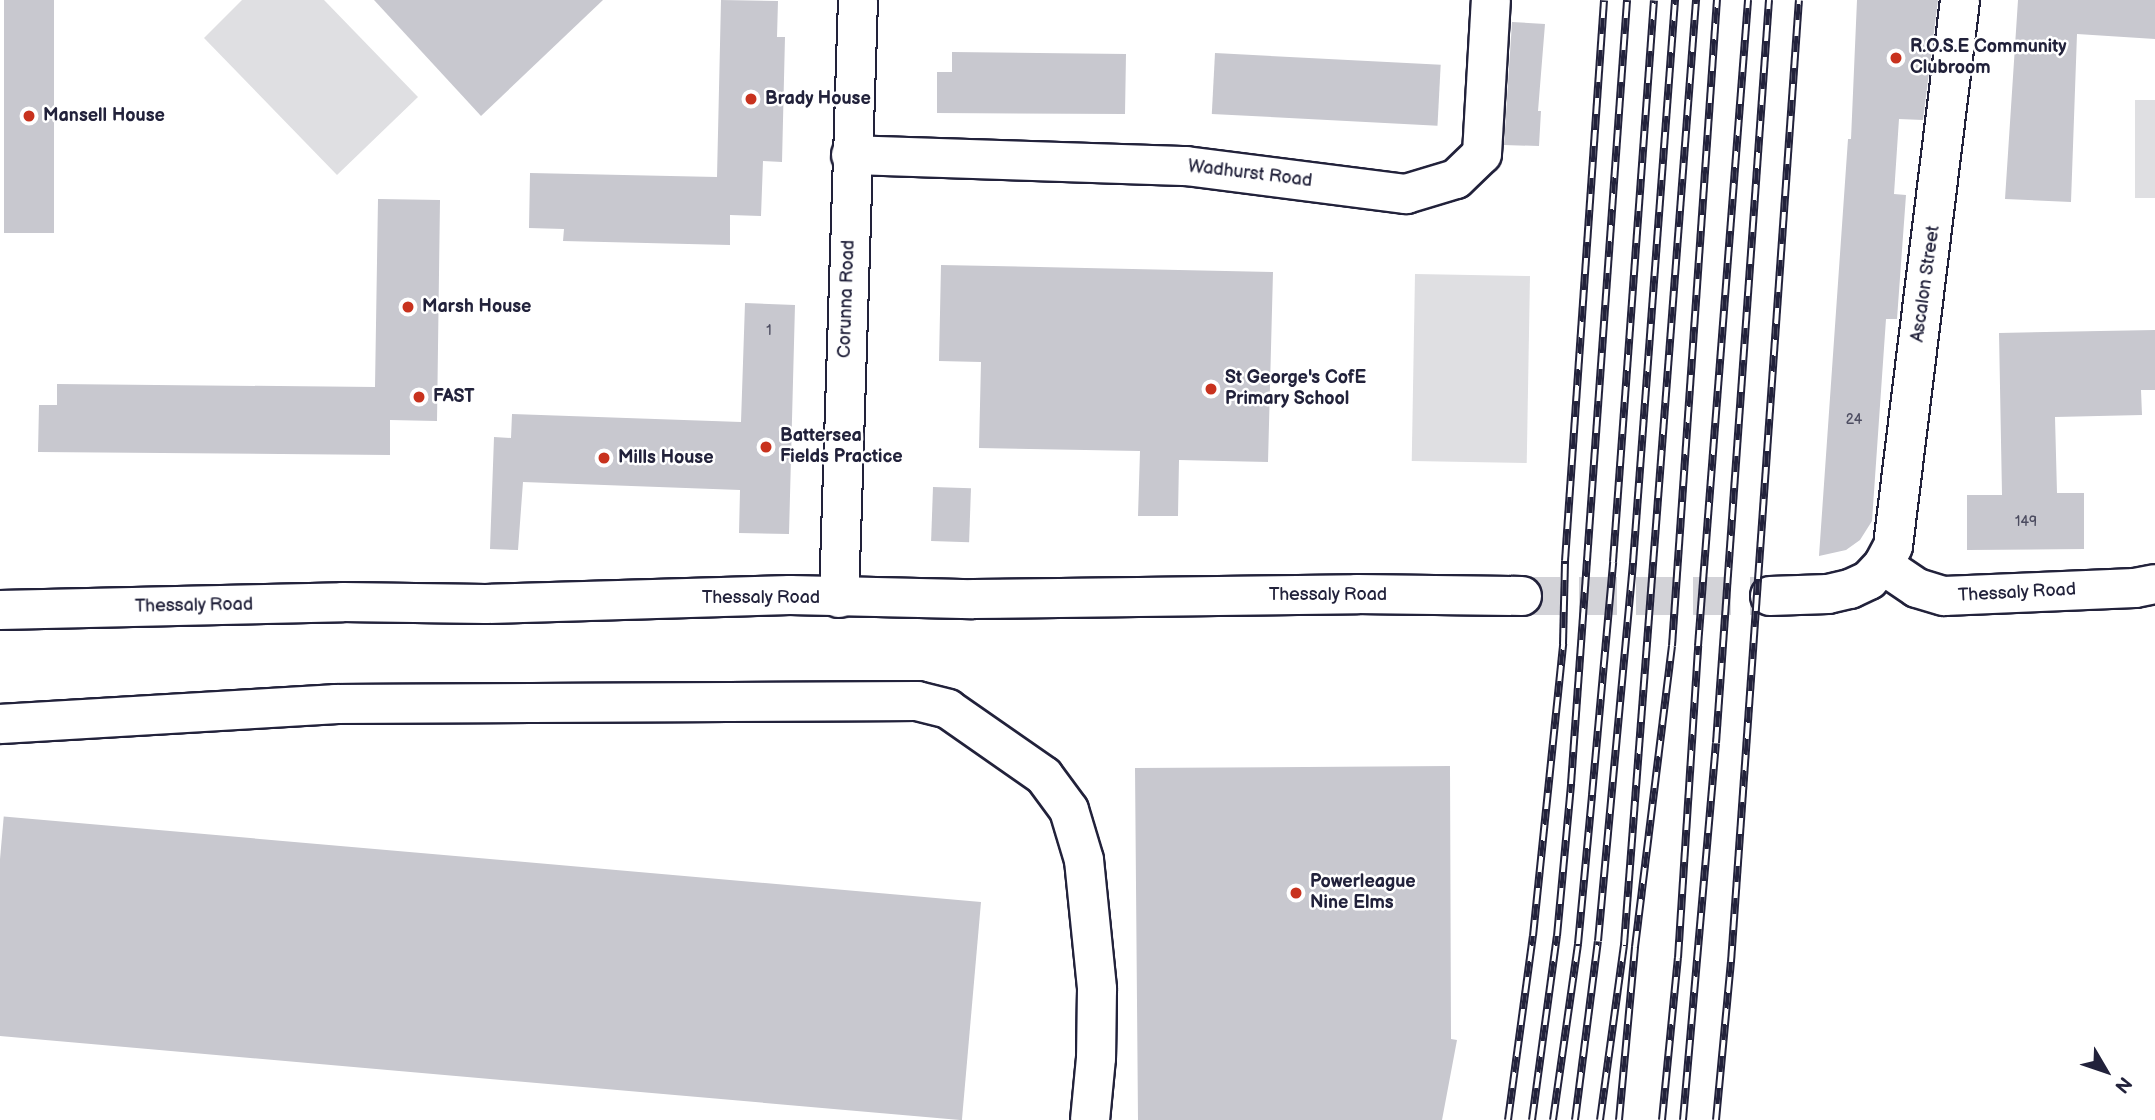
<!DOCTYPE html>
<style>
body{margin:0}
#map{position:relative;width:2155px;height:1120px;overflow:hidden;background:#fff;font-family:"Balsamiq Sans",sans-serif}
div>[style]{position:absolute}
.green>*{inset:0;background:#dfdfe2;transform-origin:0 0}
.building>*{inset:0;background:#c8c8cf;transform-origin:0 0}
.minor-tunnel>*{height:38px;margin-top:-19px;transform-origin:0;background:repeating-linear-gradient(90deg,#d3d3d8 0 38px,transparent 0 57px)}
.roads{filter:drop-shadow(2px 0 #22223b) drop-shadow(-2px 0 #22223b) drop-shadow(0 2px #22223b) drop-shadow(0 -2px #22223b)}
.minor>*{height:38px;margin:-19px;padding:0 19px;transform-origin:19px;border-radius:19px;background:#fff}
.rail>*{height:8px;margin-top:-4px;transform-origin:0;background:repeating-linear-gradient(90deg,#fff 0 16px,#22223b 0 32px);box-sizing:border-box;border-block:2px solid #22223b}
.dots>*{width:19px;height:19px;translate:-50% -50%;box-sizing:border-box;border:4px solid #fff;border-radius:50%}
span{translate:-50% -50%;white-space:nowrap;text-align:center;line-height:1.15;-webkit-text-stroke:5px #fff;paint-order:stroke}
.number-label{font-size:14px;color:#4c4c60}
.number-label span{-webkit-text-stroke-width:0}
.poi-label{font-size:18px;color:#22223b;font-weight:700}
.left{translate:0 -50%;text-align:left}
.street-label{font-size:18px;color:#22223b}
.north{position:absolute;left:2071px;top:1036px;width:70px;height:70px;-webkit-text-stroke:5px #fff;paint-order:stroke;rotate:129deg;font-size:19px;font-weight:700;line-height:28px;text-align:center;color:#22223b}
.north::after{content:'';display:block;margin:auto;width:24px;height:32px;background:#22223b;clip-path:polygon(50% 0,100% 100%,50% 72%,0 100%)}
</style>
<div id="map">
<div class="green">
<div style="clip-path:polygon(242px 0,324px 0,418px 97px,337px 175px,204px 38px)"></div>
<div style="left:2135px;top:100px;width:20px;height:98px"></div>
<div style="left:1415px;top:274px;width:115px;height:187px;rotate:1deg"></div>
</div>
<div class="building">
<div style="left:4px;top:0;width:50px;height:233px"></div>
<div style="clip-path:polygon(374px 0,603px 0,481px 116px)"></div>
<div style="clip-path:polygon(721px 0,778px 1px,777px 37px,785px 37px,782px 162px,763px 161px,761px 216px,730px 215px,730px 245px,563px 241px,564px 229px,529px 228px,530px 173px,717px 177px)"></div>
<div style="clip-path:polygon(1857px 0,1938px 0,1923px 120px,1899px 119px,1894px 194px,1906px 195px,1897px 319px,1886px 319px,1872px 521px,1860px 540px,1846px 550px,1819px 556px,1848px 139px,1851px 139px)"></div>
<div style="clip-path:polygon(2018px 0,2155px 0,2155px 39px,2077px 34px,2071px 202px,2005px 199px)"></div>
<div style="clip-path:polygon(1512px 22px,1545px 24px,1538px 111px,1541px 111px,1539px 146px,1504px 145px)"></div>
<div style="clip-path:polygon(952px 52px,1126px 54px,1125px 114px,937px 113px,937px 72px,952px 72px)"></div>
<div style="left:1215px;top:53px;width:226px;height:61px;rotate:3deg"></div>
<div style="clip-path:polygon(378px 199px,440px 200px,437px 421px,390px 420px,390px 455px,38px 452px,39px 405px,57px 405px,57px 384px,375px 387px)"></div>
<div style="clip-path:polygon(941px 265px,1273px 272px,1268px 462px,1179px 460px,1178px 516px,1138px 516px,1140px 451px,979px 448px,981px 362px,939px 361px)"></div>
<div style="clip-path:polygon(745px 303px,795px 305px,789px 534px,739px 533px,740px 490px,523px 482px,518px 550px,490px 549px,494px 437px,511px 438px,512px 414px,741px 422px)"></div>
<div style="clip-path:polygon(2155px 330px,2155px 390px,2141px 390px,2142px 415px,2055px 417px,2057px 493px,2084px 493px,2084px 549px,1967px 550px,1967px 495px,2002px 495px,1999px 333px)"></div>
<div style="left:933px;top:487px;width:38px;height:54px;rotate:2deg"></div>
<div style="clip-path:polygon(1450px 766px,1451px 1039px,1457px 1040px,1442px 1120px,1138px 1120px,1135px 768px)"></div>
<div style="left:981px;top:902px;width:219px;height:981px;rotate:95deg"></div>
</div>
<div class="minor-tunnel">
<div style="left:1522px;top:596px;width:248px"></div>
</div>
<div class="roads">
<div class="minor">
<div style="left:851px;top:155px;width:335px;rotate:1.9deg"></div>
<div style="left:1186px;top:166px;width:222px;rotate:7.3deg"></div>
<div style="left:1406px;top:194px;width:52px;rotate:-16.7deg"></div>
<div style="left:1456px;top:179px;width:36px;rotate:-44deg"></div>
<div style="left:1482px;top:154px;width:154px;rotate:-86.7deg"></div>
<div style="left:1883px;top:565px;width:41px;rotate:34.1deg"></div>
<div style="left:1917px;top:588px;width:28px;rotate:17deg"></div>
<div style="left:1944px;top:596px;width:191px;rotate:-2.4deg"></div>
<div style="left:2135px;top:588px;width:20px;rotate:-11deg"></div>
<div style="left:1770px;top:596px;width:58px;rotate:-2deg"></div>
<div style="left:1828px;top:594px;width:23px;rotate:-13deg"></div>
<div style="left:1850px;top:589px;width:21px;rotate:-25deg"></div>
<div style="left:1869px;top:580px;width:21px;rotate:-47deg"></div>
<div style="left:1883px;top:565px;width:21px;rotate:-62deg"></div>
<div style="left:1893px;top:546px;width:550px;rotate:-83deg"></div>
<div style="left:839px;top:598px;width:598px;rotate:-88.18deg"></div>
<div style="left:0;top:610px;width:343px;rotate:-1.3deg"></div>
<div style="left:343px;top:602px;width:143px;rotate:0.8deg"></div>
<div style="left:486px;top:604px;width:304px;rotate:-1.7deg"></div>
<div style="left:790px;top:595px;width:183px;rotate:1.3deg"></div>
<div style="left:973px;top:599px;width:384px;rotate:-0.7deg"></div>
<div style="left:1357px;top:594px;width:165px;rotate:0.7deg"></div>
<div style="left:0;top:724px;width:336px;rotate:-3.4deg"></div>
<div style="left:335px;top:704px;width:582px;rotate:-0.3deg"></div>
<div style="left:917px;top:701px;width:32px;rotate:14deg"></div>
<div style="left:948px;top:709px;width:117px;rotate:34.9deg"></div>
<div style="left:1044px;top:776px;width:42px;rotate:53.7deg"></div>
<div style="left:1069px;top:810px;width:52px;rotate:73.3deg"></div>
<div style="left:1084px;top:860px;width:130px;rotate:84.2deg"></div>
<div style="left:1097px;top:989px;width:69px;rotate:90.8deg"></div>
<div style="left:1096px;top:1058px;width:62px;rotate:95.5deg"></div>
</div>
</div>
<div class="rail">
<div style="left:1508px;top:1120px;width:186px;rotate:-82.3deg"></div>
<div style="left:1533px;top:936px;width:294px;rotate:-84.1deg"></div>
<div style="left:1563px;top:644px;width:83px;rotate:-88.6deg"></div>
<div style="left:1565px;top:561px;width:562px;rotate:-86.02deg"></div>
<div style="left:1532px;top:1120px;width:186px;rotate:-82.3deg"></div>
<div style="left:1557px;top:936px;width:153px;rotate:-84.7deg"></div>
<div style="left:1571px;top:784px;width:786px;rotate:-85.91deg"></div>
<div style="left:1553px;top:1120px;width:178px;rotate:-81.9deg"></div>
<div style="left:1578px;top:944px;width:150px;rotate:-84.6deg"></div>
<div style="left:1592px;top:795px;width:234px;rotate:-84.8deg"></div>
<div style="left:1613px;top:562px;width:563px;rotate:-85.83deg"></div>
<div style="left:1575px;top:1120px;width:180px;rotate:-82.7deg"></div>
<div style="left:1598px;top:941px;width:380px;rotate:-84.7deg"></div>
<div style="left:1633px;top:563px;width:565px;rotate:-85.73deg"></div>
<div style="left:1600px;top:1120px;width:177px;rotate:-82.2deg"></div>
<div style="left:1624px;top:945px;width:948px;rotate:-85.64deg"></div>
<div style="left:1619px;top:1120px;width:174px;rotate:-84.7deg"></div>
<div style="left:1635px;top:947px;width:303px;rotate:-83deg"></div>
<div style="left:1672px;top:646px;width:648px;rotate:-86.02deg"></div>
<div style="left:1662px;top:1120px;width:163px;rotate:-84.4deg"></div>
<div style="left:1678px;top:958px;width:313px;rotate:-86.3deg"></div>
<div style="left:1698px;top:646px;width:648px;rotate:-85.57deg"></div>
<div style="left:1683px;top:1120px;width:378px;rotate:-85deg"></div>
<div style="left:1716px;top:743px;width:745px;rotate:-85.92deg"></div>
<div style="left:1716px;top:1120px;width:159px;rotate:-84.6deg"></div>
<div style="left:1731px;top:962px;width:964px;rotate:-85.96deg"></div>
</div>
<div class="dots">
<div style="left:1896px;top:58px;background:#c8321e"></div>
<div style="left:751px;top:99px;background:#c8321e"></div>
<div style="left:29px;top:116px;background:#c8321e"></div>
<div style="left:408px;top:307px;background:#c8321e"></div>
<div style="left:1211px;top:389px;background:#c8321e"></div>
<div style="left:419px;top:397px;background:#c8321e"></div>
<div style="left:766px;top:447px;background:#c8321e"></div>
<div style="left:604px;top:458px;background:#c8321e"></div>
<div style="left:1296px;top:893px;background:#c8321e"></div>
</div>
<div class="number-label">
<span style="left:769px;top:331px">1</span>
<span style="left:1854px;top:420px">24</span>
<span style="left:2026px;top:522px">149</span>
</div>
<div class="poi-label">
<span class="left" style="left:1910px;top:58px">R.O.S.E Community<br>Clubroom</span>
<span class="left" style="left:765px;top:99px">Brady House</span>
<span class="left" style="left:43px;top:116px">Mansell House</span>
<span class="left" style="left:422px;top:307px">Marsh House</span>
<span class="left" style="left:1225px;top:389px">St George's CofE<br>Primary School</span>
<span class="left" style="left:433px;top:397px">FAST</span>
<span class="left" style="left:780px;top:447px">Battersea<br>Fields Practice</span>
<span class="left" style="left:618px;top:458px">Mills House</span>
<span class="left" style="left:1310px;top:893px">Powerleague<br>Nine Elms</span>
</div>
<div class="street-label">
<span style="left:1250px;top:174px;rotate:7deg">Wadhurst Road</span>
<span style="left:1926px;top:284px;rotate:-82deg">Ascalon Street</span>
<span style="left:847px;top:299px;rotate:-88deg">Corunna Road</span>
<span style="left:2017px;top:593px;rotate:-3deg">Thessaly Road</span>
<span style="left:1328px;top:595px">Thessaly Road</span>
<span style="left:761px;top:598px">Thessaly Road</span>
<span style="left:194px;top:606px;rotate:-1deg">Thessaly Road</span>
</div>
<div class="north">N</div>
</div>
